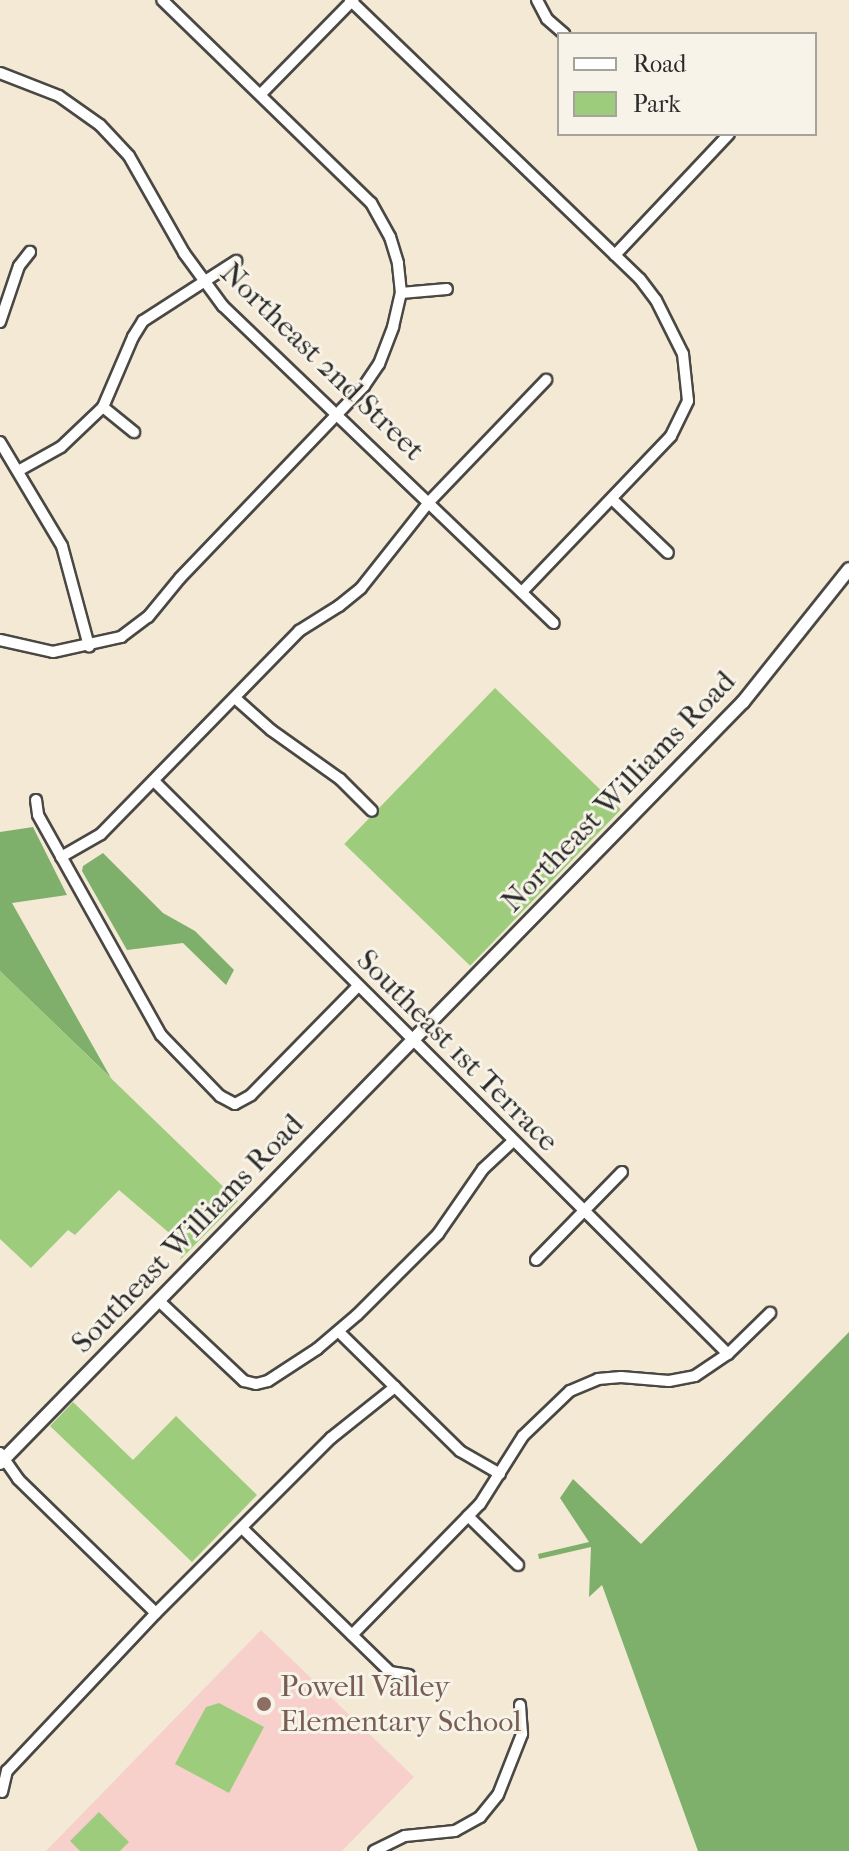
<!DOCTYPE html>
<style>
body{margin:0}
#map{position:relative;width:849px;height:1851px;overflow:hidden;background:#f4e9d4;font-family:"IM FELL French Canon",serif}
div>[style]{position:absolute}
.built>*{inset:0;background:#f7d0cb}
.green>*{inset:0;background:#9dcd7c;transform-origin:0 0}
.forest>*{inset:0;background:#7eb06c}
.roads{filter:drop-shadow(2px 0 #494844) drop-shadow(-2px 0 #494844) drop-shadow(0 2px #494844) drop-shadow(0 -2px #494844)}
.minor>*{height:10px;margin:-5px;padding:0 5px;transform-origin:5px;border-radius:5px;background:#fff}
.tertiary>*{height:12px;margin:-6px;padding:0 6px;transform-origin:6px;border-radius:6px;background:#fff}
.dots>*{width:22px;height:22px;translate:-50% -50%;box-sizing:border-box;border:4px solid #f7f3e8;border-radius:50%}
span{translate:-50% -50%;white-space:nowrap;text-align:center;line-height:1.15;-webkit-text-stroke:6px #f7f3e8;paint-order:stroke}
.street-label{font-size:30px;color:#2b2b2b}
.education-label{font-size:30px;color:#785e54}
.left{translate:0 -50%;text-align:left}
.legend{position:absolute;left:557px;top:32px;width:260px;height:104px;box-sizing:border-box;background:#f7f3e8;border:2px solid #a5a39c;margin:0;padding:10px 14px;list-style:none;font-size:24px;color:#2b2b2b}
.legend li{display:flex;align-items:center;gap:16px;height:40px}
.legend b{width:40px;border:2px solid #a5a39c}
</style>
<div id="map">
<div class="built">
<div style="clip-path:polygon(261px 1630px,414px 1777px,342px 1851px,46px 1851px)"></div>
</div>
<div class="green">
<div style="left:495px;top:688px;width:175px;height:217px;rotate:44deg"></div>
<div style="clip-path:polygon(0 971px,238px 1201px,180px 1260px,184px 1251px,181px 1243px,119px 1190px,75px 1235px,68px 1230px,31px 1268px,0 1239px)"></div>
<div style="clip-path:polygon(73px 1402px,133px 1460px,176px 1416px,257px 1495px,192px 1562px,50px 1426px)"></div>
<div style="clip-path:polygon(219px 1703px,264px 1727px,229px 1793px,175px 1764px,206px 1707px)"></div>
<div style="clip-path:polygon(99px 1812px,129px 1842px,120px 1851px,80px 1851px,70px 1841px)"></div>
</div>
<div class="forest">
<div style="clip-path:polygon(33px 827px,67px 895px,12px 903px,111px 1078px,0 971px,0 832px)"></div>
<div style="clip-path:polygon(103px 853px,163px 913px,195px 931px,234px 970px,226px 985px,183px 943px,127px 950px,82px 871px,83px 866px)"></div>
<div style="clip-path:polygon(849px 1332px,849px 1851px,698px 1851px,602px 1585px,589px 1597px,591px 1547px,539px 1559px,538px 1554px,589px 1542px,560px 1498px,573px 1479px,641px 1544px)"></div>
</div>
<div class="roads">
<div class="minor">
<div style="left:350px;top:0;width:402px;rotate:43.9deg"></div>
<div style="left:640px;top:279px;width:26px;rotate:53deg"></div>
<div style="left:656px;top:300px;width:60px;rotate:63.4deg"></div>
<div style="left:683px;top:354px;width:47px;rotate:83.9deg"></div>
<div style="left:688px;top:401px;width:39px;rotate:116deg"></div>
<div style="left:671px;top:436px;width:216px;rotate:133.7deg"></div>
<div style="left:537px;top:0;width:21px;rotate:62deg"></div>
<div style="left:547px;top:19px;width:23px;rotate:41deg"></div>
<div style="left:0;top:73px;width:63px;rotate:21.3deg"></div>
<div style="left:59px;top:96px;width:50px;rotate:35.3deg"></div>
<div style="left:100px;top:125px;width:42px;rotate:46.9deg"></div>
<div style="left:129px;top:156px;width:112px;rotate:60.4deg"></div>
<div style="left:184px;top:253px;width:66px;rotate:53.7deg"></div>
<div style="left:223px;top:306px;width:458px;rotate:43.8deg"></div>
<div style="left:261px;top:94px;width:132px;rotate:-45.6deg"></div>
<div style="left:615px;top:255px;width:166px;rotate:-46.7deg"></div>
<div style="left:401px;top:293px;width:46px;rotate:-5deg"></div>
<div style="left:0;top:322px;width:59px;rotate:-71.3deg"></div>
<div style="left:19px;top:266px;width:18px;rotate:-52deg"></div>
<div style="left:103px;top:407px;width:40px;rotate:39deg"></div>
<div style="left:0;top:442px;width:121px;rotate:59.2deg"></div>
<div style="left:62px;top:546px;width:104px;rotate:74.9deg"></div>
<div style="left:18px;top:471px;width:49px;rotate:-29.2deg"></div>
<div style="left:61px;top:447px;width:58px;rotate:-43.6deg"></div>
<div style="left:103px;top:407px;width:76px;rotate:-66.8deg"></div>
<div style="left:133px;top:337px;width:19px;rotate:-58deg"></div>
<div style="left:143px;top:321px;width:111px;rotate:-32.8deg"></div>
<div style="left:613px;top:500px;width:76px;rotate:43.9deg"></div>
<div style="left:0;top:640px;width:54px;rotate:12.8deg"></div>
<div style="left:53px;top:652px;width:70px;rotate:-12.4deg"></div>
<div style="left:121px;top:637px;width:34px;rotate:-37deg"></div>
<div style="left:148px;top:617px;width:50px;rotate:-50.6deg"></div>
<div style="left:180px;top:578px;width:266px;rotate:-46.2deg"></div>
<div style="left:364px;top:386px;width:27px;rotate:-56deg"></div>
<div style="left:379px;top:364px;width:40px;rotate:-69deg"></div>
<div style="left:393px;top:327px;width:35px;rotate:-77deg"></div>
<div style="left:401px;top:293px;width:30px;rotate:-96deg"></div>
<div style="left:398px;top:263px;width:27px;rotate:-107deg"></div>
<div style="left:390px;top:237px;width:39px;rotate:-119deg"></div>
<div style="left:371px;top:203px;width:291px;rotate:-135.8deg"></div>
<div style="left:235px;top:698px;width:48px;rotate:41.6deg"></div>
<div style="left:271px;top:730px;width:85px;rotate:35.4deg"></div>
<div style="left:340px;top:779px;width:45px;rotate:45deg"></div>
<div style="left:154px;top:781px;width:811px;rotate:44.95deg"></div>
<div style="left:36px;top:800px;width:15px;rotate:82deg"></div>
<div style="left:38px;top:815px;width:252px;rotate:60.8deg"></div>
<div style="left:161px;top:1035px;width:85px;rotate:46deg"></div>
<div style="left:220px;top:1096px;width:17px;rotate:28deg"></div>
<div style="left:235px;top:1104px;width:18px;rotate:-29deg"></div>
<div style="left:251px;top:1095px;width:153px;rotate:-45.5deg"></div>
<div style="left:61px;top:857px;width:46px;rotate:-29.9deg"></div>
<div style="left:101px;top:834px;width:284px;rotate:-45.7deg"></div>
<div style="left:299px;top:631px;width:47px;rotate:-32deg"></div>
<div style="left:339px;top:606px;width:28px;rotate:-39deg"></div>
<div style="left:361px;top:588px;width:111px;rotate:-51.6deg"></div>
<div style="left:430px;top:501px;width:168px;rotate:-46.2deg"></div>
<div style="left:536px;top:1260px;width:123px;rotate:-45.7deg"></div>
<div style="left:159px;top:1301px;width:117px;rotate:43.3deg"></div>
<div style="left:244px;top:1381px;width:12px;rotate:14deg"></div>
<div style="left:256px;top:1384px;width:12px;rotate:-14deg"></div>
<div style="left:268px;top:1381px;width:59px;rotate:-33.1deg"></div>
<div style="left:317px;top:1349px;width:52px;rotate:-40.4deg"></div>
<div style="left:357px;top:1315px;width:115px;rotate:-45deg"></div>
<div style="left:438px;top:1234px;width:79px;rotate:-55.3deg"></div>
<div style="left:483px;top:1169px;width:41px;rotate:-43deg"></div>
<div style="left:339px;top:1332px;width:170px;rotate:44.5deg"></div>
<div style="left:460px;top:1451px;width:46px;rotate:29.9deg"></div>
<div style="left:0;top:1453px;width:32px;rotate:55deg"></div>
<div style="left:18px;top:1479px;width:192px;rotate:44.2deg"></div>
<div style="left:468px;top:1516px;width:70px;rotate:44.4deg"></div>
<div style="left:242px;top:1528px;width:206px;rotate:44.2deg"></div>
<div style="left:390px;top:1672px;width:19px;rotate:9deg"></div>
<div style="left:352px;top:1635px;width:183px;rotate:-45.7deg"></div>
<div style="left:480px;top:1504px;width:80px;rotate:-57.7deg"></div>
<div style="left:523px;top:1436px;width:65px;rotate:-43.8deg"></div>
<div style="left:570px;top:1391px;width:30px;rotate:-23deg"></div>
<div style="left:598px;top:1379px;width:23px;rotate:-5deg"></div>
<div style="left:621px;top:1377px;width:48px;rotate:4.8deg"></div>
<div style="left:669px;top:1381px;width:26px;rotate:-11deg"></div>
<div style="left:695px;top:1376px;width:40px;rotate:-34deg"></div>
<div style="left:728px;top:1354px;width:59px;rotate:-44.3deg"></div>
<div style="left:2px;top:1792px;width:22px;rotate:-77deg"></div>
<div style="left:7px;top:1771px;width:217px;rotate:-46.7deg"></div>
<div style="left:156px;top:1613px;width:247px;rotate:-45deg"></div>
<div style="left:331px;top:1438px;width:82px;rotate:-38.6deg"></div>
<div style="left:374px;top:1851px;width:34px;rotate:-26deg"></div>
<div style="left:405px;top:1836px;width:50px;rotate:-5.7deg"></div>
<div style="left:455px;top:1831px;width:29px;rotate:-29deg"></div>
<div style="left:480px;top:1817px;width:28px;rotate:-51deg"></div>
<div style="left:498px;top:1795px;width:66px;rotate:-68.5deg"></div>
<div style="left:522px;top:1734px;width:29px;rotate:-94deg"></div>
</div>
<div class="tertiary">
<div style="left:0;top:1463px;width:1064px;rotate:-45.69deg"></div>
<div style="left:743px;top:702px;width:170px;rotate:-51.4deg"></div>
</div>
</div>
<div class="dots">
<div style="left:264px;top:1704px;background:#8d6e63"></div>
</div>
<div class="street-label">
<span style="left:322px;top:362px;rotate:44deg">Northeast 2nd Street</span>
<span style="left:619px;top:792px;rotate:-46deg">Northeast Williams Road</span>
<span style="left:457px;top:1051px;rotate:45deg">Southeast 1st Terrace</span>
<span style="left:188px;top:1234px;rotate:-46deg">Southeast Williams Road</span>
</div>
<div class="education-label">
<span class="left" style="left:280px;top:1704px">Powell Valley<br>Elementary School</span>
</div>
<ul class="legend">
<li><b style="height:10px;background:#fff"></b>Road</li>
<li><b style="height:22px;background:#9dcd7c"></b>Park</li>
</ul>
</div>
